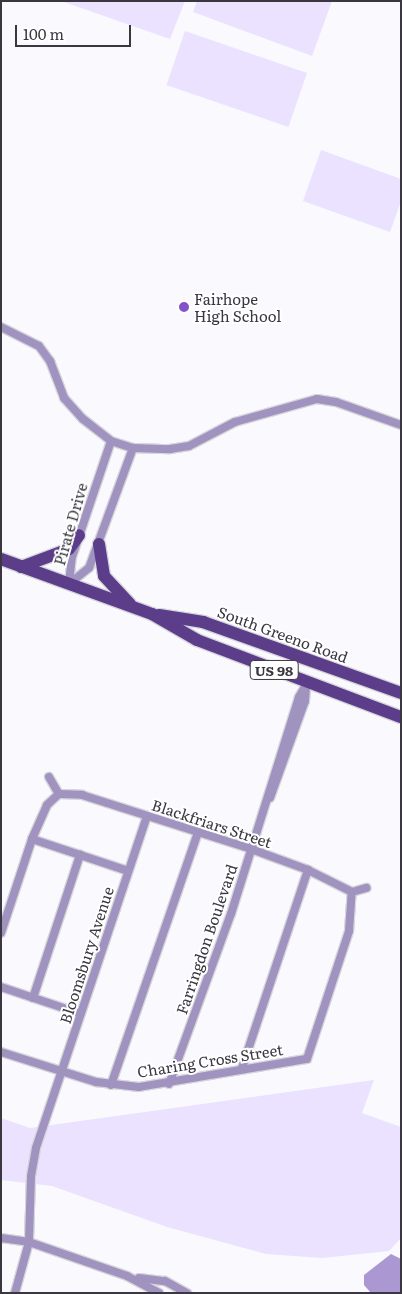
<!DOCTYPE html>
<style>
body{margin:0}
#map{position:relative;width:402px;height:1294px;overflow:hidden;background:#faf9fe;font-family:Literata,serif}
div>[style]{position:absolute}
.green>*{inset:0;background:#eae2fe;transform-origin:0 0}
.water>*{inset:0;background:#ab98d2}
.roads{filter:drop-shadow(1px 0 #d7d6dc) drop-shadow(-1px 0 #d7d6dc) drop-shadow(0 1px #d7d6dc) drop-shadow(0 -1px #d7d6dc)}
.street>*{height:8px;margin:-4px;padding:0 4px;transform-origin:4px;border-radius:4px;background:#a193c0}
.primary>*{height:12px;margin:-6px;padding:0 6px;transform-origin:6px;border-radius:6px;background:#5b3d8a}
.dots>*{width:14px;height:14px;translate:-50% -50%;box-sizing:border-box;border:2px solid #fff;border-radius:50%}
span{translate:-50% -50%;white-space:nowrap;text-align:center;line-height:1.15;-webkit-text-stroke:4px #fff;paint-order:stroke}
.shield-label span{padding:1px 4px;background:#fff;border:1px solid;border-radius:4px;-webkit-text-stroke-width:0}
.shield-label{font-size:14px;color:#3a3741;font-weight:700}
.poi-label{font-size:15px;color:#3a3741}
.left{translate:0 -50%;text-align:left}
.street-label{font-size:15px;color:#3a3741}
.frame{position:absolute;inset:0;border:2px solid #3a3741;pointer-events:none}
.scale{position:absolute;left:15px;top:25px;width:116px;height:22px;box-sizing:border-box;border:2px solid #3a3741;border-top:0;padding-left:6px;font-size:15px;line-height:18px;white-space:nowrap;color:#3a3741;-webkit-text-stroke:4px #fff;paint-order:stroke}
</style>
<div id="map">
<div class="green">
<div style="clip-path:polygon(61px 1px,185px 1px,170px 39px)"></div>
<div style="clip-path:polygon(197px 1px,332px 1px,312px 56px,193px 12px)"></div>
<div style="left:185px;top:31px;width:129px;height:57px;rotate:19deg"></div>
<div style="clip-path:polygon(321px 150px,401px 179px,401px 201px,390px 232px,303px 201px)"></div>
<div style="clip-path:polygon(374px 1080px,362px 1113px,401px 1127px,401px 1238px,389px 1251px,322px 1258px,266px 1254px,167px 1227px,52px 1186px,1px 1180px,1px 1118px,30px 1128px)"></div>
</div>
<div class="water">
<div style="clip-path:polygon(391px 1254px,401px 1259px,401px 1293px,371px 1293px,364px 1285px,364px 1275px)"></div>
</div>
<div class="roads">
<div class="street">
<div style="left:1px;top:327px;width:42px;rotate:26.6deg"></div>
<div style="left:39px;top:346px;width:19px;rotate:54deg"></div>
<div style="left:50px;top:361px;width:40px;rotate:69deg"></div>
<div style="left:64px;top:398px;width:28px;rotate:48deg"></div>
<div style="left:83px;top:419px;width:36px;rotate:38deg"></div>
<div style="left:111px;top:441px;width:23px;rotate:18deg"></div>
<div style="left:133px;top:448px;width:37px;rotate:2deg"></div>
<div style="left:170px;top:449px;width:19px;rotate:-9deg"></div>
<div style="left:189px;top:446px;width:52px;rotate:-27.6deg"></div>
<div style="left:235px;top:422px;width:85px;rotate:-15.7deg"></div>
<div style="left:317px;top:399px;width:19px;rotate:9deg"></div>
<div style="left:336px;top:402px;width:69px;rotate:19.5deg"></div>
<div style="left:69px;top:584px;width:26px;rotate:-39deg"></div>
<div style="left:89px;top:568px;width:128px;rotate:-69.9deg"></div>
<div style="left:69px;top:584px;width:27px;rotate:-84deg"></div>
<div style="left:72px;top:557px;width:122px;rotate:-71.4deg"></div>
<div style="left:49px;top:777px;width:20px;rotate:60deg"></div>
<div style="left:59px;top:794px;width:23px;rotate:2deg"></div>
<div style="left:82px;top:795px;width:177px;rotate:17.7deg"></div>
<div style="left:251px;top:849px;width:61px;rotate:20.2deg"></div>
<div style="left:308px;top:870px;width:49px;rotate:26.6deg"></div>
<div style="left:270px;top:798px;width:103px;rotate:-70.2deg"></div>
<div style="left:305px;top:701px;width:15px;rotate:-86deg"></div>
<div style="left:147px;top:816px;width:350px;rotate:108.5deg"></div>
<div style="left:36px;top:1148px;width:29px;rotate:100deg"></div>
<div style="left:31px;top:1177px;width:65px;rotate:91.8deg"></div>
<div style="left:29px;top:1242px;width:104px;rotate:19.1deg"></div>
<div style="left:127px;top:1276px;width:36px;rotate:28deg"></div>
<div style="left:32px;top:839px;width:101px;rotate:18.4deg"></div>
<div style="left:352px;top:892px;width:15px;rotate:-16deg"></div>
<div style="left:1px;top:933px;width:99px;rotate:-71.7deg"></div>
<div style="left:32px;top:839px;width:37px;rotate:-66deg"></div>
<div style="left:47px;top:805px;width:16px;rotate:-43deg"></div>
<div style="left:1px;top:987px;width:84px;rotate:18.6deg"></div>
<div style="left:33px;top:998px;width:151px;rotate:-71.8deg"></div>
<div style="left:1px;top:1052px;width:100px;rotate:17.5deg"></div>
<div style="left:96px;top:1082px;width:43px;rotate:6.6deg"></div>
<div style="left:139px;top:1087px;width:170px;rotate:-9.5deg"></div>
<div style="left:307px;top:1059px;width:135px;rotate:-71.8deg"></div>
<div style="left:349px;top:931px;width:39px;rotate:-86deg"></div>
<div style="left:242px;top:1068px;width:209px;rotate:-71.6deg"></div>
<div style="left:169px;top:1084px;width:181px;rotate:-70deg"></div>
<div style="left:231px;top:914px;width:227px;rotate:-72.6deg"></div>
<div style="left:299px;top:697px;width:16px;rotate:-60deg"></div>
<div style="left:111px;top:1085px;width:268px;rotate:-71deg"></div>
<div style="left:1px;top:1238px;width:28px;rotate:8deg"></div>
<div style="left:29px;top:1242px;width:53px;rotate:105.4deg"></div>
<div style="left:139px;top:1278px;width:26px;rotate:7deg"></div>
<div style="left:165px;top:1281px;width:25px;rotate:29deg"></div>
</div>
<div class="primary">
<div style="left:99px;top:544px;width:32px;rotate:81deg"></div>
<div style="left:104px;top:576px;width:38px;rotate:47deg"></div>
<div style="left:1px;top:559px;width:161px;rotate:20deg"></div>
<div style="left:152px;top:614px;width:52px;rotate:30deg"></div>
<div style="left:197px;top:640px;width:218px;rotate:20.7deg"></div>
<div style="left:21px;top:567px;width:51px;rotate:-20.6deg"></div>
<div style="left:69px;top:549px;width:17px;rotate:-54deg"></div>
<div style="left:159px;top:615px;width:45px;rotate:9deg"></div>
<div style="left:203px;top:622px;width:210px;rotate:19.7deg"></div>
</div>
</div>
<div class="dots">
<div style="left:184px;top:307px;background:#8352cb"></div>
</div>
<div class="shield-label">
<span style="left:274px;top:670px">US 98</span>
</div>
<div class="poi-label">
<span class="left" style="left:194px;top:307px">Fairhope<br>High School</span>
</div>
<div class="street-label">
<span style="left:70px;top:524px;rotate:-74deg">Pirate Drive</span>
<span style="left:283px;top:634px;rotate:20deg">South Greeno Road</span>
<span style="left:212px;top:823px;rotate:18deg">Blackfriars Street</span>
<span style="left:206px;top:939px;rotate:-71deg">Farringdon Boulevard</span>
<span style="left:86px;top:955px;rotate:-72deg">Bloomsbury Avenue</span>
<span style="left:210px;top:1060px;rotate:-9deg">Charing Cross Street</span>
</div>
<div class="frame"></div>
<div class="scale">100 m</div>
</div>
